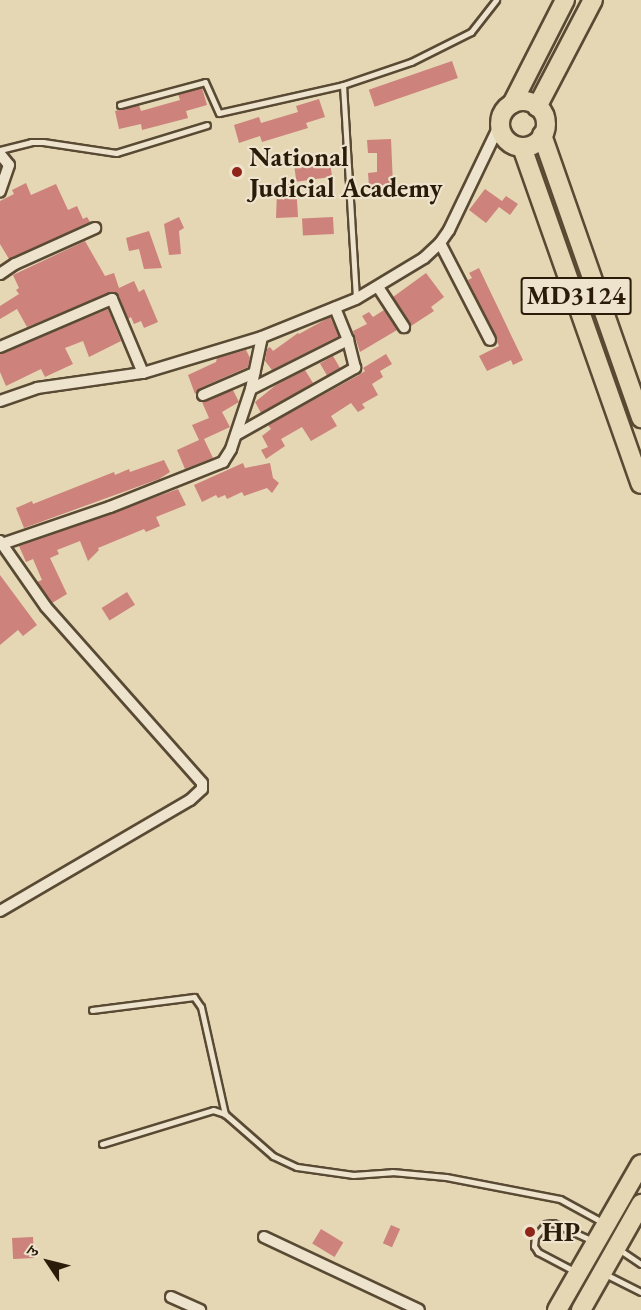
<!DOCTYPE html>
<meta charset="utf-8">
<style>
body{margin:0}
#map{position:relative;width:641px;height:1310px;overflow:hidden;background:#e5d6b4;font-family:"EB Garamond","Noto Serif Devanagari",serif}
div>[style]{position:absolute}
.building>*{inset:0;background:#cd827b;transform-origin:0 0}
.roads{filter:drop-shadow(2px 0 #594a34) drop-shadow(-2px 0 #594a34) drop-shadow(0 2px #594a34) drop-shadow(0 -2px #594a34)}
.lane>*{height:5px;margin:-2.5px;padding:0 2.5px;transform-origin:2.5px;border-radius:2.5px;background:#eee4ce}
.street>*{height:10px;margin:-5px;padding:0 5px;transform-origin:5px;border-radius:5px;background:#eee4ce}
.primary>*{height:18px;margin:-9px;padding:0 9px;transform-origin:9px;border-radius:9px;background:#e5d6b4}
.primary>.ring{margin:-9px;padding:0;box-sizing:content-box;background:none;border:18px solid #e5d6b4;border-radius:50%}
.dots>*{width:16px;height:16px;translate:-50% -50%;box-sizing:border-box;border:3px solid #eee4ce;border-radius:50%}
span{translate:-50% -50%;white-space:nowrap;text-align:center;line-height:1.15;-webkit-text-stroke:4.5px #eee4ce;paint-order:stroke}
.shield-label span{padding:2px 4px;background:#eee4ce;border:2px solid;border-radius:4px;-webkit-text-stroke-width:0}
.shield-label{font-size:26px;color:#2a1c09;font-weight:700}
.poi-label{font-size:27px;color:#2a1c09;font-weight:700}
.left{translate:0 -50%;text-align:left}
.north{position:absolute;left:18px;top:1232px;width:60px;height:60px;-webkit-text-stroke:4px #eee4ce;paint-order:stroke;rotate:305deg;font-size:16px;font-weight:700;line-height:24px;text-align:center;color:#2a1c09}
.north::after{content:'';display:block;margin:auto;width:21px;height:27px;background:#2a1c09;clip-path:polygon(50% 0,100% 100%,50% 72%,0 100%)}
</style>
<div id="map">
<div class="building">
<div style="left:452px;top:61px;width:18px;height:88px;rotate:71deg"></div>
<div style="clip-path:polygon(202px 88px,207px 105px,186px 111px,188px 118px,142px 130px,141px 124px,119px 129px,115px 111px,139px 105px,141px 111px,180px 100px,178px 94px)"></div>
<div style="clip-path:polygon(319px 99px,325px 117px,306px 123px,308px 128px,262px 142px,260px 136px,239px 143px,234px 125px,259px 117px,261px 123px,298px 112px,296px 106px)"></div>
<div style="clip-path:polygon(391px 139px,393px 185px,369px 186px,368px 173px,377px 172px,377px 153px,368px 153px,367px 140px)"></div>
<div style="left:330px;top:162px;width:15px;height:36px;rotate:82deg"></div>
<div style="clip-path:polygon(26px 183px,31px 195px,56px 184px,68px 210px,77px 206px,83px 219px,87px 217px,90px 222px,9px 259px,0 244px,0 201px,14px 194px,12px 190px)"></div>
<div style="clip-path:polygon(296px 183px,298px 217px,276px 218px,277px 193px,274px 193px,274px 185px)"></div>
<div style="clip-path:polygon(485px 189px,502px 201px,506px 196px,518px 204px,510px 215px,499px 207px,486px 223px,469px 210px)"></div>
<div style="clip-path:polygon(179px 217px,184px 228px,179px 231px,181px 254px,169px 255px,164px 224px)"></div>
<div style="left:333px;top:217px;width:17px;height:31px;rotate:87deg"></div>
<div style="clip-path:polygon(149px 231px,162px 268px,144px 269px,139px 249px,129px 251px,126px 238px)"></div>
<div style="clip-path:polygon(85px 241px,105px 276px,114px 273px,119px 288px,134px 281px,139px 292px,144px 289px,158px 322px,144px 328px,141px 321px,134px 324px,131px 317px,128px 319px,119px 296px,112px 292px,27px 327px,17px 309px,0 319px,0 306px,19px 294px,16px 290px,19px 288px,13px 275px)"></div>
<div style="clip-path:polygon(479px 268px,523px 360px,513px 365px,511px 360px,487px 371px,479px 356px,499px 346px,468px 280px,472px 278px,469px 273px)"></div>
<div style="clip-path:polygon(426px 273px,444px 297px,431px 307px,434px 311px,411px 326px,393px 297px)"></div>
<div style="clip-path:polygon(108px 309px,121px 341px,89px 357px,83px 341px,65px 348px,73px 364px,45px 377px,41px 369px,6px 386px,0 372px,0 354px)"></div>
<div style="clip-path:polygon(384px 310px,397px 330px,360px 352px,353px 331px,367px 324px,362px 316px,369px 312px,373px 317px)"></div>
<div style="clip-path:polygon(330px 317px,339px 336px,272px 370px,265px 361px,267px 349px,270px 347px,273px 351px,298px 333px,299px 334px)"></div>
<div style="clip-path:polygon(246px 350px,250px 358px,248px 367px,200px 388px,195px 394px,188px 375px,216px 362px,217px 358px)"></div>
<div style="clip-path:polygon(386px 354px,392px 364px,380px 371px,383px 377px,372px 384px,378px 395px,362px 404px,365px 408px,358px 412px,351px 403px,331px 416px,337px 426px,311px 441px,302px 427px,281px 439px,285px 446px,266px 459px,261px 450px,268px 447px,262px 436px,271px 429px,268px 425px,359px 375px,365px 371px,363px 368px)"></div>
<div style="left:333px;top:356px;width:14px;height:15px;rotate:60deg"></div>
<div style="clip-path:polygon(305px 370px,313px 383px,261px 413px,255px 402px,276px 385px)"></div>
<div style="clip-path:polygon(233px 390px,239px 402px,222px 412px,230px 427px,204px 439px,213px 458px,185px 469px,177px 450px,199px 440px,192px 425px,209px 418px,202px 402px)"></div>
<div style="clip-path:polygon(164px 460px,170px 472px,159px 479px,24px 528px,16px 508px,32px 501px,33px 504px,114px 472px,115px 475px,129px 469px,130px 472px)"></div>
<div style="clip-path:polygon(243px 463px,245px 468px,270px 463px,273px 478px,279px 483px,272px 493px,267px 488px,244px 496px,242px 492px,227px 499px,225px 495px,218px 498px,216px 495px,202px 502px,194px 485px)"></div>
<div style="clip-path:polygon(178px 489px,186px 505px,156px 517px,160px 526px,146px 532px,144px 529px,98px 548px,99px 550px,88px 561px,80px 541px,57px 550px,59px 554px,50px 558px,67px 594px,52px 603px,37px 582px,42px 580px,33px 559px,26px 562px,19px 546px)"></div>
<div style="clip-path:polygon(0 575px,37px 625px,23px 636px,18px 630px,0 645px)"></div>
<div style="left:127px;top:592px;width:15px;height:30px;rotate:58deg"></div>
<div style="left:391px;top:1225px;width:10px;height:20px;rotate:24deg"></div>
<div style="left:321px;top:1229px;width:26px;height:17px;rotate:31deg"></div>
<div style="left:33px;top:1237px;width:21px;height:21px;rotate:87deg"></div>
</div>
<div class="roads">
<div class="lane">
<div style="left:343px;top:85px;width:214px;rotate:86.5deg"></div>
<div style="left:120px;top:105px;width:88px;rotate:-15.1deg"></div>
<div style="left:205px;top:82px;width:34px;rotate:66deg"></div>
<div style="left:219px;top:113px;width:127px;rotate:-12.7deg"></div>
<div style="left:343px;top:85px;width:72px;rotate:-18.7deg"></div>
<div style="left:411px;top:62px;width:67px;rotate:-26.6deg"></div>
<div style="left:471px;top:32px;width:41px;rotate:-52deg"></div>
<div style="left:0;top:150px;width:32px;rotate:-14deg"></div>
<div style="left:31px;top:142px;width:12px"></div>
<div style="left:43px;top:142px;width:74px;rotate:8.6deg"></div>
<div style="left:116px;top:153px;width:95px;rotate:-17.1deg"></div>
<div style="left:92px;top:1010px;width:103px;rotate:-7.3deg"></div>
<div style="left:194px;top:997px;width:12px;rotate:55deg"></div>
<div style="left:201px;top:1007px;width:110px;rotate:77.4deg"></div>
<div style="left:102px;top:1144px;width:116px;rotate:-17deg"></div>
<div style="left:213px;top:1110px;width:13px;rotate:18deg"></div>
<div style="left:225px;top:1114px;width:64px;rotate:41.2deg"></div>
<div style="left:273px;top:1156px;width:26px;rotate:25deg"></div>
<div style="left:297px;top:1167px;width:57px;rotate:8.1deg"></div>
<div style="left:353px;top:1175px;width:39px;rotate:-4deg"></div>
<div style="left:392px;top:1172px;width:54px;rotate:5.3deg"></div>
<div style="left:446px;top:1177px;width:116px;rotate:10.9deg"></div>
<div style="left:560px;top:1199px;width:50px;rotate:28.6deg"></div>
<div style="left:620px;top:1250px;width:25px;rotate:34deg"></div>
<div style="left:576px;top:1272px;width:43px;rotate:-152.2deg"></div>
<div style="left:538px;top:1252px;width:7px;rotate:-124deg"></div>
<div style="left:534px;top:1246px;width:9px;rotate:-84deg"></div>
<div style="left:535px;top:1237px;width:17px;rotate:-50deg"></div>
<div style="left:546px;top:1224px;width:7px;rotate:-8deg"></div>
<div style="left:553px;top:1223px;width:44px;rotate:24.2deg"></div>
<div style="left:605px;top:1274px;width:40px;rotate:26.6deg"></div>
</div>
<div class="street">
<div style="left:0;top:154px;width:14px;rotate:51deg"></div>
<div style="left:9px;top:165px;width:28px;rotate:109deg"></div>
<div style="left:440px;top:243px;width:109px;rotate:62.7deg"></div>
<div style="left:0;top:274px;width:18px;rotate:-34deg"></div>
<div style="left:15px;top:264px;width:88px;rotate:-24.2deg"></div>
<div style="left:378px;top:287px;width:48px;rotate:57deg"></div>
<div style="left:0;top:347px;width:122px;rotate:-23.2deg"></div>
<div style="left:112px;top:299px;width:80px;rotate:67.3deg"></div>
<div style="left:251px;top:389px;width:109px;rotate:-26.8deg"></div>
<div style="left:203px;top:395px;width:56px;rotate:-23.3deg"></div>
<div style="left:0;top:401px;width:39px;rotate:-19deg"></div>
<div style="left:37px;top:388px;width:107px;rotate:-8.1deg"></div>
<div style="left:143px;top:373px;width:124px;rotate:-16.8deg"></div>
<div style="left:262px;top:337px;width:101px;rotate:-22deg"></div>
<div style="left:356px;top:299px;width:79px;rotate:-31.1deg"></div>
<div style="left:424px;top:258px;width:22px;rotate:-43deg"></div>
<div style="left:440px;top:243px;width:16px;rotate:-55deg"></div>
<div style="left:449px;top:230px;width:118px;rotate:-64.3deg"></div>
<div style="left:236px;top:435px;width:137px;rotate:-29.4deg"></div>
<div style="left:355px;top:368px;width:29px;rotate:-104deg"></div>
<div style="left:348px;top:340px;width:35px;rotate:-112deg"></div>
<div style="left:0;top:541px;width:80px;rotate:55.1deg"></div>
<div style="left:46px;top:607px;width:235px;rotate:48.4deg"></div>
<div style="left:202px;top:783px;width:6px;rotate:90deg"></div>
<div style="left:202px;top:789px;width:16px;rotate:137deg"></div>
<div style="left:190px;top:800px;width:220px;rotate:149.7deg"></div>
<div style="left:2px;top:544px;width:114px;rotate:-18.9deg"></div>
<div style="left:110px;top:507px;width:122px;rotate:-21.7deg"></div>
<div style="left:223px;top:462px;width:15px;rotate:-58deg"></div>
<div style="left:231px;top:449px;width:63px;rotate:-71.6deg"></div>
<div style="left:251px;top:389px;width:53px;rotate:-78.1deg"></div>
<div style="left:264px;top:1237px;width:171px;rotate:25.2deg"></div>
<div style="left:171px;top:1297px;width:32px;rotate:24deg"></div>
</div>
<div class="primary">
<div class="ring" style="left:500px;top:101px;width:28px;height:28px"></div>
<div style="left:512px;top:104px;width:117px;rotate:-63deg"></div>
<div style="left:537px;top:107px;width:121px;rotate:-62.4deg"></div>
<div style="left:542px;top:135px;width:300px;rotate:70.7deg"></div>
<div style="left:522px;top:147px;width:357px;rotate:70.6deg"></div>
<div style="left:557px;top:1310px;width:168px;rotate:-60.1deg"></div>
<div style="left:581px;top:1310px;width:122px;rotate:-60.5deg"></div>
</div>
</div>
<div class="dots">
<div style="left:237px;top:172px;background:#8f2418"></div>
<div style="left:530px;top:1232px;background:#8f2418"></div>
</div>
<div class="shield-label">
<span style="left:576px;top:296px">MD3124</span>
</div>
<div class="poi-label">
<span class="left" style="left:249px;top:172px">National<br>Judicial Academy</span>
<span class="left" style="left:542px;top:1232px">HP</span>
</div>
<div class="north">उ</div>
</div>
